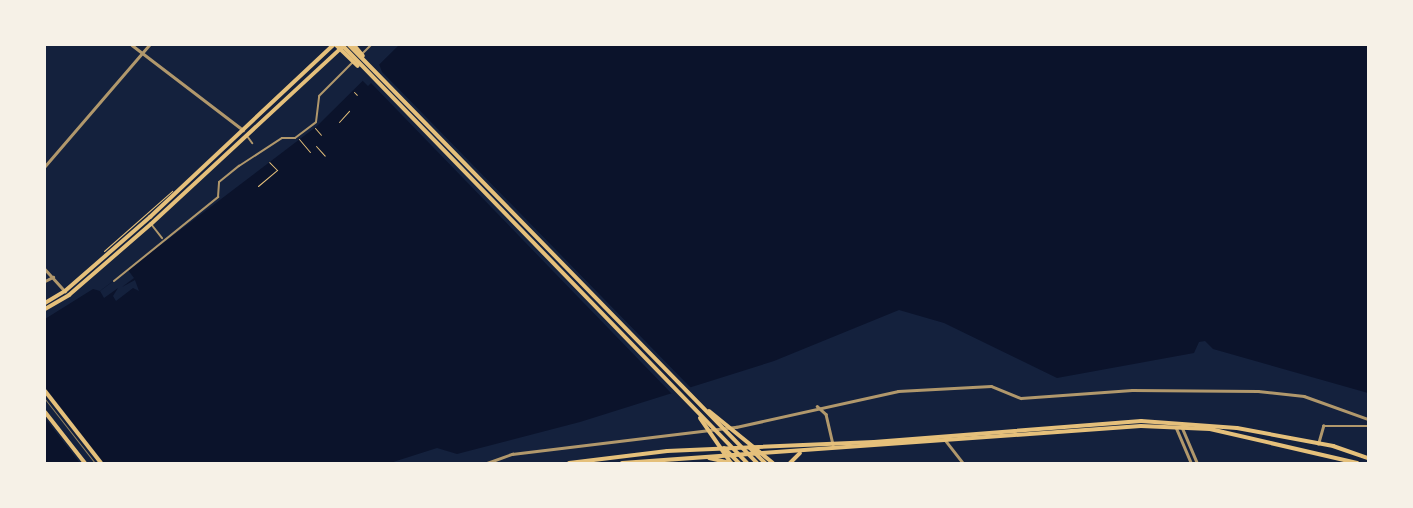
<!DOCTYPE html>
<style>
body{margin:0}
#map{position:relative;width:1413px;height:508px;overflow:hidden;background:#14213d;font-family:"PT Sans",sans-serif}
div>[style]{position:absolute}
.water>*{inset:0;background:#0b132b}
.pier>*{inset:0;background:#14213d}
.path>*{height:1px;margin:-0.5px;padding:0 0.5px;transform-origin:0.5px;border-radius:0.5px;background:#e5c07b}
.pedestrian>*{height:2px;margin:-1px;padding:0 1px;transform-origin:1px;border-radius:1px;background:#b1986c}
.minor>*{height:2.5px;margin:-1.25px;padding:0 1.25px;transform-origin:1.25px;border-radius:1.25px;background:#b1986c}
.secondary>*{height:4px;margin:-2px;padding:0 2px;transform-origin:2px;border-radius:2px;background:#e5c07b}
.primary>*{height:4px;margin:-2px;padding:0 2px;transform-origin:2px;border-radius:2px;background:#e5c07b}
.rail>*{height:1px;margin:-0.5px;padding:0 0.5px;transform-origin:0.5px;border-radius:0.5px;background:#918062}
span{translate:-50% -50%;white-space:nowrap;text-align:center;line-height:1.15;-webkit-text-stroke:5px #f6f1e7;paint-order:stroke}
.frame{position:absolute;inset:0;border:46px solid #f6f1e7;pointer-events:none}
</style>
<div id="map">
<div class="water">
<div style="clip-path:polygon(399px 45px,1368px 45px,1368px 393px,1213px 349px,1205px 341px,1199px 342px,1194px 353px,1057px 378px,944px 323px,899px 310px,774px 361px,580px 422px,457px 454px,437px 448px,390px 463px,45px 463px,45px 319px,93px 289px,100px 291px,317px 126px)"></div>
</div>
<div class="pier">
<div style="clip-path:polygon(379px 64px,382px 72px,691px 388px,672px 394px,371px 83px,368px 86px,362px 80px)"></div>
<div style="clip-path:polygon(128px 270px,134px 278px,122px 287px,135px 280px,139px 291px,133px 288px,116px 301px,113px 296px,118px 288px,104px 298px,100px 291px)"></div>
<div style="clip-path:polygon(45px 387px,104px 463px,80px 463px,45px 418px)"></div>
</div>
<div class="path">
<div style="left:354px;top:92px;width:4px;rotate:45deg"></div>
<div style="left:339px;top:122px;width:15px;rotate:-48deg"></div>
<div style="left:315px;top:128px;width:9px;rotate:49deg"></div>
<div style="left:299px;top:139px;width:17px;rotate:50deg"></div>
<div style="left:316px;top:146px;width:13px;rotate:48deg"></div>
<div style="left:258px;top:186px;width:25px;rotate:-40deg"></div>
<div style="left:277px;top:170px;width:11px;rotate:-135deg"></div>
<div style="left:104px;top:251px;width:91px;rotate:-41.4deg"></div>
</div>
<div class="pedestrian">
<div style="left:362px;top:54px;width:13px;rotate:-45deg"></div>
<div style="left:247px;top:136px;width:9px;rotate:54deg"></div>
<div style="left:151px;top:224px;width:18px;rotate:52deg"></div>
<div style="left:114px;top:281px;width:134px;rotate:-38.9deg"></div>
<div style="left:218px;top:197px;width:15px;rotate:-86deg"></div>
<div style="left:219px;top:182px;width:26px;rotate:-39deg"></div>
<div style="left:239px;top:166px;width:51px;rotate:-33.1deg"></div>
<div style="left:282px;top:138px;width:13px"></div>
<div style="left:295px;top:138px;width:26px;rotate:-37deg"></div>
<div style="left:316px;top:122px;width:26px;rotate:-83deg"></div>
<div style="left:319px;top:96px;width:48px;rotate:-45deg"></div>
</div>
<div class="minor">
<div style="left:132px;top:45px;width:140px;rotate:37.4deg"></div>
<div style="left:45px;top:166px;width:160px;rotate:-49.3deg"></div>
<div style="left:45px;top:269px;width:30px;rotate:48deg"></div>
<div style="left:45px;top:281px;width:9px;rotate:-27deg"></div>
<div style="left:817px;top:406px;width:12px;rotate:42deg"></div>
<div style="left:826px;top:414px;width:31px;rotate:77deg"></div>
<div style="left:1176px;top:427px;width:39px;rotate:67deg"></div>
<div style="left:1182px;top:427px;width:39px;rotate:67deg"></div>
<div style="left:946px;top:441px;width:28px;rotate:52deg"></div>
<div style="left:1318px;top:444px;width:19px;rotate:-74deg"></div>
<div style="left:1323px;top:426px;width:45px"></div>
<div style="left:487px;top:463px;width:27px;rotate:-20deg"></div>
<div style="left:512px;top:454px;width:226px;rotate:-6.9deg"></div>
<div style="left:736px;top:427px;width:166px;rotate:-12.5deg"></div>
<div style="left:898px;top:391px;width:93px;rotate:-3.1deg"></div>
<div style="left:991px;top:386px;width:32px;rotate:22deg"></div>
<div style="left:1021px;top:398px;width:111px;rotate:-4.1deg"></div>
<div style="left:1132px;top:390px;width:126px;rotate:0.5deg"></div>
<div style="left:1258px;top:391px;width:46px;rotate:6.2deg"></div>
<div style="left:1304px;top:396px;width:68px;rotate:19.8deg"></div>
</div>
<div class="secondary">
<div style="left:45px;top:303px;width:23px;rotate:-31deg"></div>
<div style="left:65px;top:291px;width:113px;rotate:-41deg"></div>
<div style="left:150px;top:217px;width:251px;rotate:-43.2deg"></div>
<div style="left:45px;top:309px;width:28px;rotate:-30deg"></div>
<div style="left:69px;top:295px;width:108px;rotate:-40.9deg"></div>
<div style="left:151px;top:224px;width:260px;rotate:-42.8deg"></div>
<div style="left:45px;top:391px;width:91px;rotate:52.1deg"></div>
<div style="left:45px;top:412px;width:65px;rotate:51.9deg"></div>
</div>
<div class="primary">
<div style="left:336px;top:45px;width:30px;rotate:44deg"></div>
<div style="left:342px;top:45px;width:582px;rotate:45.9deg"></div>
<div style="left:349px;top:45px;width:584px;rotate:45.69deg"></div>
<div style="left:354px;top:45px;width:14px;rotate:51deg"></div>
<div style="left:709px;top:411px;width:82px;rotate:39.1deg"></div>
<div style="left:700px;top:418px;width:55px;rotate:55.4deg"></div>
<div style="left:749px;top:447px;width:23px;rotate:45deg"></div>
<div style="left:724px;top:448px;width:21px;rotate:45deg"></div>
<div style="left:709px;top:458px;width:23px;rotate:13deg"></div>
<div style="left:569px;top:463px;width:99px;rotate:-7deg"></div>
<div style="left:667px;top:451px;width:207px;rotate:-2.5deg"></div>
<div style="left:874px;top:442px;width:268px;rotate:-4.5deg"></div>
<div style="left:1141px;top:421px;width:96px;rotate:4.2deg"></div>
<div style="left:1237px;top:428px;width:98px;rotate:10.6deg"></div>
<div style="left:1333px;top:446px;width:37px;rotate:19deg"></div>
<div style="left:622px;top:463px;width:520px;rotate:-4.08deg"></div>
<div style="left:1141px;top:426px;width:69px;rotate:2.5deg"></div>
<div style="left:1210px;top:429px;width:151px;rotate:13deg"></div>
<div style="left:790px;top:463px;width:14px;rotate:-45deg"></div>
</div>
<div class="rail">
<div style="left:45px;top:399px;width:81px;rotate:52deg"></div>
</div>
<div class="frame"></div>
</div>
